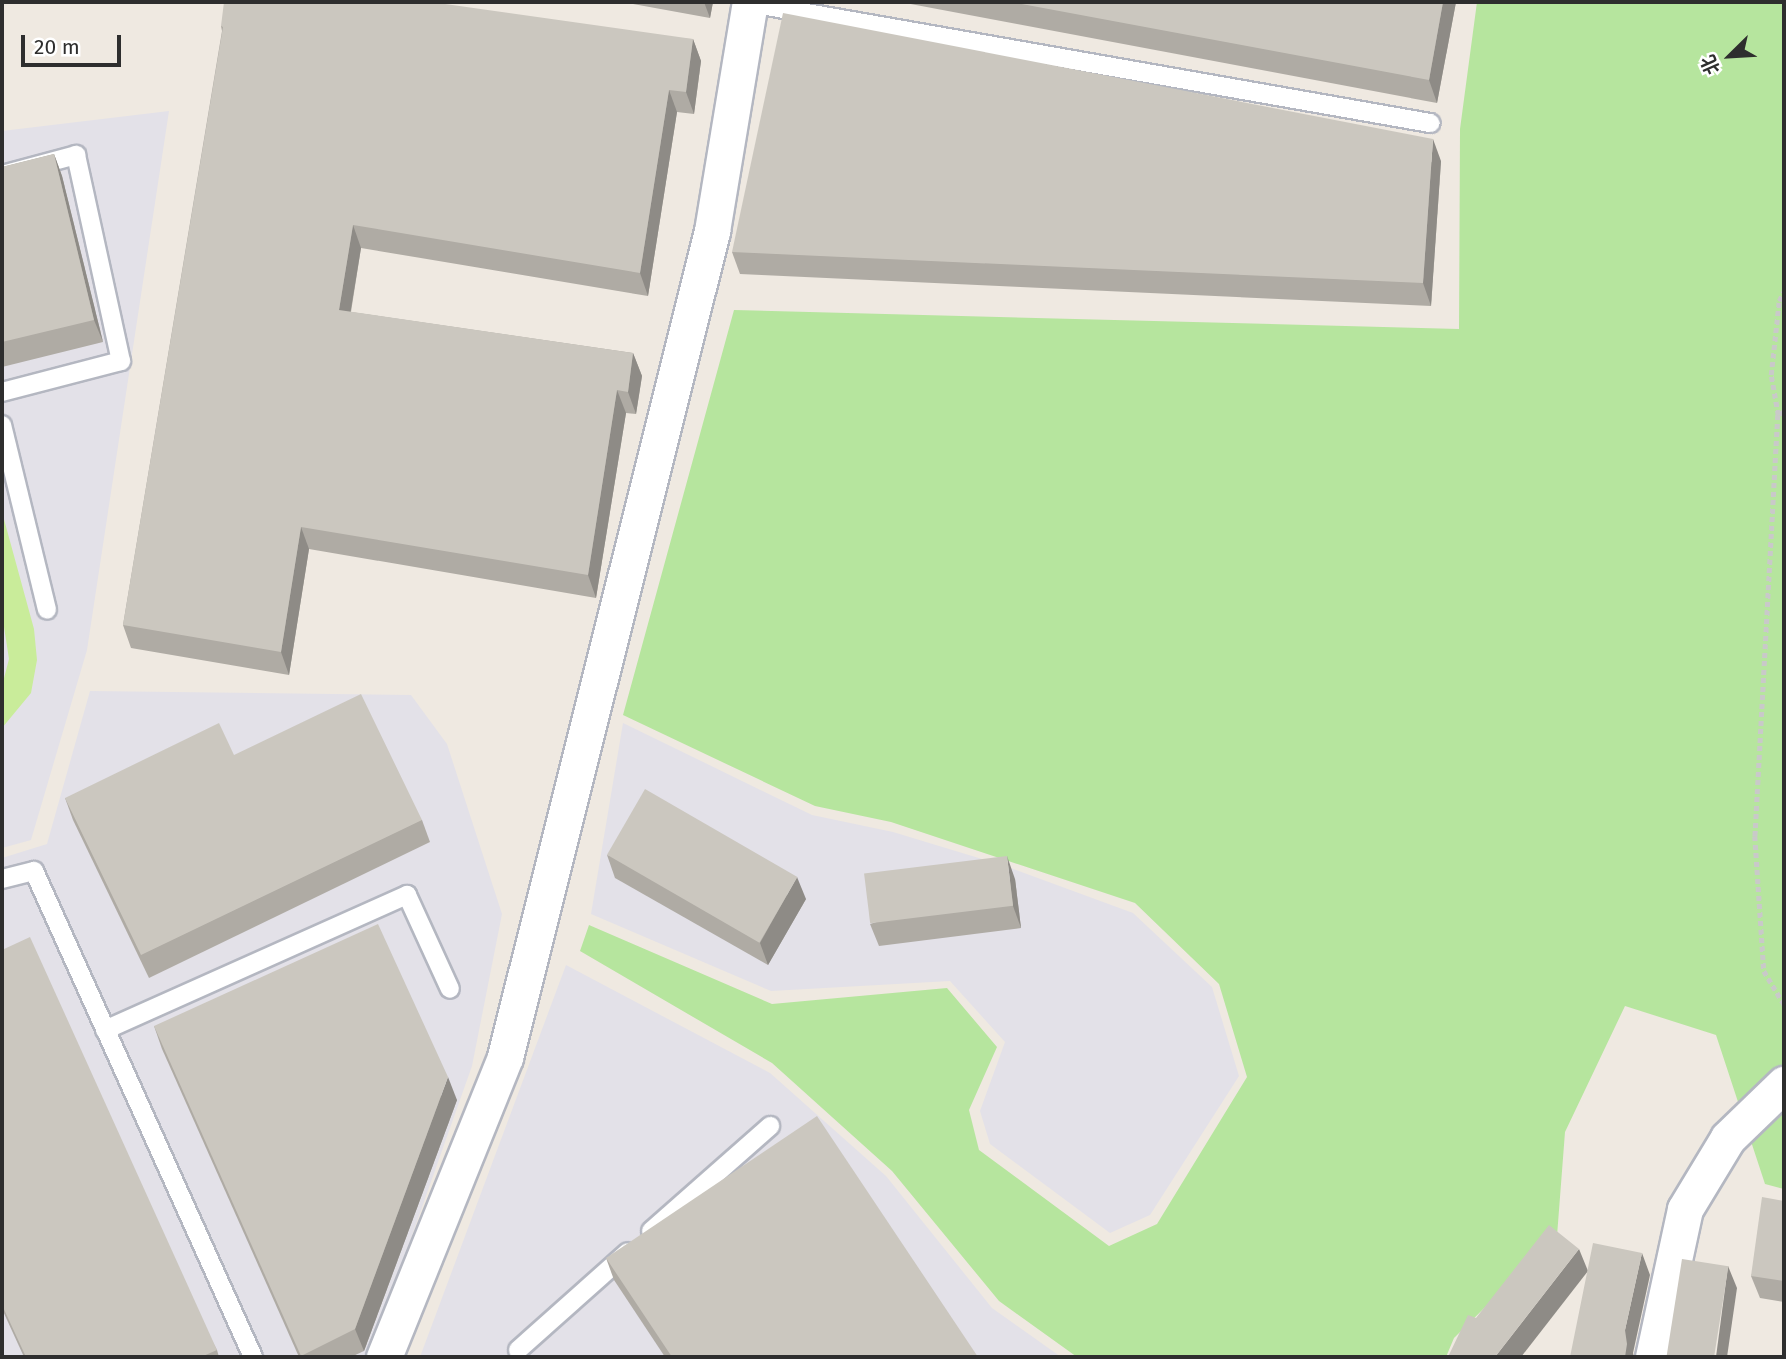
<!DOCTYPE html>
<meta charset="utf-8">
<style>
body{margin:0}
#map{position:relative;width:1786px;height:1359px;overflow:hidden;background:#efe9e1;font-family:"Fira Sans","Noto Sans SC",sans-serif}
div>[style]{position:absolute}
.industrial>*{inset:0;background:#e3e1e8}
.green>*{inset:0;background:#b6e59e}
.pitch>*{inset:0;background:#c9ec9a}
.path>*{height:4.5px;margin-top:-2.25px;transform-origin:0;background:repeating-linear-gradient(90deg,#c9c9c9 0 5px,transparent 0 8.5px)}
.roads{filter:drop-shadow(2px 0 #b4b7c1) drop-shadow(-2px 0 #b4b7c1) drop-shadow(0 2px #b4b7c1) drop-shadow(0 -2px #b4b7c1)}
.lane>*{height:18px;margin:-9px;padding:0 9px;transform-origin:9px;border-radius:9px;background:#fff}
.street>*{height:35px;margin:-17.5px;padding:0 17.5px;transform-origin:17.5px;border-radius:17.5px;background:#fff}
.wall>*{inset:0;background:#afaba4}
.shaded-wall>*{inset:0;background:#8e8b86}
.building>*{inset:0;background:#cbc7bf;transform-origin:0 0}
span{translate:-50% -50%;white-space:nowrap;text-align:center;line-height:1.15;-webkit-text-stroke:7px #fff;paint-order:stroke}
.frame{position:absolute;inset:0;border:4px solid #2e2e2e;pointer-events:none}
.north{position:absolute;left:1695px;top:21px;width:70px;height:70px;-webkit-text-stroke:5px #fff;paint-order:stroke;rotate:246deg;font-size:19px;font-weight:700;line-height:28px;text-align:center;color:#2e2e2e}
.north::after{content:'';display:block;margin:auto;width:24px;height:32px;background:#2e2e2e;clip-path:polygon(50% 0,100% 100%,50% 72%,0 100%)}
.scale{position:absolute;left:21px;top:35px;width:100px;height:32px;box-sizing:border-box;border:4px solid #2e2e2e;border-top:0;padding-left:9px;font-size:21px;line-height:24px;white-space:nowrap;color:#2e2e2e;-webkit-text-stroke:5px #fff;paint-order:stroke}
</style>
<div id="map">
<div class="industrial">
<div style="clip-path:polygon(169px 111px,87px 650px,31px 840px,2px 848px,2px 131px)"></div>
<div style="clip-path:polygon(90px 691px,411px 695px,447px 744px,502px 914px,472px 1066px,370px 1354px,366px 1357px,2px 1357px,2px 858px,47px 844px)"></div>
<div style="clip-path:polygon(623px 723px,812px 815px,893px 832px,1005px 866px,1133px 913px,1212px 987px,1239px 1076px,1150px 1215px,1110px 1233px,990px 1144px,980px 1111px,1005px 1042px,950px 981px,771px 991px,591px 914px)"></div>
<div style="clip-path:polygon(566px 965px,770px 1073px,886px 1176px,992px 1308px,1061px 1357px,420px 1357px)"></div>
</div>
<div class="green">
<div style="clip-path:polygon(1477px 2px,1784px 2px,1784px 1189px,1765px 1184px,1716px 1035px,1625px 1006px,1565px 1132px,1557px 1236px,1454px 1338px,1446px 1357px,1077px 1357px,999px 1301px,892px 1171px,772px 1063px,580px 951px,589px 925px,772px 1004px,947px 988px,997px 1047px,969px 1110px,979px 1150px,1109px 1246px,1157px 1224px,1247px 1077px,1219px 984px,1135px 903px,891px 822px,815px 806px,623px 715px,734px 310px,1459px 329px,1460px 129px)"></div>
</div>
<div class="pitch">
<div style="clip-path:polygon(2px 512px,34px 629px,37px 660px,31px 693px,2px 728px,2px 686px,9px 659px,2px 614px)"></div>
</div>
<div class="path">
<div style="left:1784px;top:412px;width:7px;rotate:153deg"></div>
<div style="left:1778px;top:415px;width:422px;rotate:93.1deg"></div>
<div style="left:1755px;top:836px;width:135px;rotate:86.2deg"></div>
<div style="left:1764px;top:971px;width:39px;rotate:59deg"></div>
<div style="left:1778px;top:415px;width:41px;rotate:-99.9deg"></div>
<div style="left:1771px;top:375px;width:74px;rotate:-83.8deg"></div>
<div style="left:1779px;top:301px;width:11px;rotate:-63deg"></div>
</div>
<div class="roads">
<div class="lane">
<div style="left:750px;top:3px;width:691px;rotate:10.01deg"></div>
<div style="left:2px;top:175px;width:77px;rotate:-15.1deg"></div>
<div style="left:76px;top:155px;width:211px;rotate:77.7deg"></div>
<div style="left:121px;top:361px;width:123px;rotate:165.4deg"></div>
<div style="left:2px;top:425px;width:190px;rotate:76.3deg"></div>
<div style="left:2px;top:879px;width:33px;rotate:-14deg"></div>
<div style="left:34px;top:871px;width:533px;rotate:65.74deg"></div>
<div style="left:105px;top:1030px;width:331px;rotate:-24.1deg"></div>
<div style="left:407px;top:895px;width:103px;rotate:65.4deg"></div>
<div style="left:651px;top:1231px;width:159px;rotate:-41.4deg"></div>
<div style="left:518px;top:1350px;width:147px;rotate:-41.7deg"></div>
</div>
<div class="street">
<div style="left:384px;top:1357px;width:323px;rotate:-68deg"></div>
<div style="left:505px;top:1057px;width:852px;rotate:-75.93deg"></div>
<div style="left:712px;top:231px;width:232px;rotate:-80.6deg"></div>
<div style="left:1653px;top:1357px;width:151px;rotate:-77.8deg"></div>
<div style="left:1685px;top:1209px;width:83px;rotate:-58.8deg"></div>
<div style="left:1728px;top:1138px;width:78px;rotate:-44deg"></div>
</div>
</div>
<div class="wall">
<div style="clip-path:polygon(622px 2px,713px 2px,710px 18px)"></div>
<div style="clip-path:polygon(900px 2px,1456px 2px,1437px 103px)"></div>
<div style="clip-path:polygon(221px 26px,693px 39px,701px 61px,694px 114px,677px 112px,648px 296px,361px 248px,351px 312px,633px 353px,642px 376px,636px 414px,626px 413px,596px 598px,309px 549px,289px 675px,131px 648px,123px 625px,222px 31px)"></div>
<div style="clip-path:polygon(54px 154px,62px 176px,103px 342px,2px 367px,2px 167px)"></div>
<div style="clip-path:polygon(1441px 161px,1431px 306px,740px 274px,732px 252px)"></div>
<div style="clip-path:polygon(65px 798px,422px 820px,430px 842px,149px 978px,73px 820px)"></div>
<div style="clip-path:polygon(607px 855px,806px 899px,768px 965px,615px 878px)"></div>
<div style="clip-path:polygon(1015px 879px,1021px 928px,879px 946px,870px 924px)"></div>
<div style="clip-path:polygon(2px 950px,217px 1350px,219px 1357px,24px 1357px,2px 1309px)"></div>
<div style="clip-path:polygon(154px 1026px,457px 1100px,364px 1351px,351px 1357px,299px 1357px,162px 1049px)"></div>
<div style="clip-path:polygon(1784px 1201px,1784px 1302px,1760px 1298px,1751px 1276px)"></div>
<div style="clip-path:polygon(606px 1258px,978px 1357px,665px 1357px,614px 1280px)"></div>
</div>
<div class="shaded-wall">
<div style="clip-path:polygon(704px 2px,713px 2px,710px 18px)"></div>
<div style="clip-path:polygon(1443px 2px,1456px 2px,1437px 103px,1429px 80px)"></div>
<div style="clip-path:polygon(693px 39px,701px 61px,694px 114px,686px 92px)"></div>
<div style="clip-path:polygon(669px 90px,677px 112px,648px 296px,640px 273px)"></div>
<div style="clip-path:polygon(1433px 139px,1441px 161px,1431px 306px,1423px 283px)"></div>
<div style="clip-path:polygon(54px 154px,62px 176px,103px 342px,94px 320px)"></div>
<div style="clip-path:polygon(353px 225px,361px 248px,347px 333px,339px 310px)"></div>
<div style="clip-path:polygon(633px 353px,642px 376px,636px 414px,628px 392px)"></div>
<div style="clip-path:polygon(617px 390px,626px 413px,596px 598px,588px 575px)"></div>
<div style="clip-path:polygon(301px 527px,309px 549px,289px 675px,281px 652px)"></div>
<div style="clip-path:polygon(1007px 856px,1015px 879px,1021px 928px,1013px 906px)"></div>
<div style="clip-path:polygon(797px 877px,806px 899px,768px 965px,760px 943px)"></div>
<div style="clip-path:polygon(448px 1077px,457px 1100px,364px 1351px,355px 1329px)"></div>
<div style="clip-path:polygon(1579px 1249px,1588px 1271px,1521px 1357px,1495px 1357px)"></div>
<div style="clip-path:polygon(1642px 1253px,1650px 1275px,1633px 1353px,1634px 1357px,1625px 1357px,1625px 1330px)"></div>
<div style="clip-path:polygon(1728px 1266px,1737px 1288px,1727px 1357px,1716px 1357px)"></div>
</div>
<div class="building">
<div style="clip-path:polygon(224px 2px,431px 2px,693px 39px,686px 92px,669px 90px,640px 273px,353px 225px,339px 310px,633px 353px,628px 392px,617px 390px,588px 575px,301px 527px,281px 652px,123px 625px,223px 27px,221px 26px)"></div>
<div style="clip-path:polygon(1011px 2px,1443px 2px,1429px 80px)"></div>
<div style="clip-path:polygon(783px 13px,1433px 139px,1423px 283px,732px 252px)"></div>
<div style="clip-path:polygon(54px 154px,94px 320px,2px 342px,2px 167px)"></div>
<div style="clip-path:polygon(361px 694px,422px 820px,141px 955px,65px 798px,219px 723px,234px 755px)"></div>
<div style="left:645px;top:789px;width:176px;height:76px;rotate:30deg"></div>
<div style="left:1007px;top:856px;width:50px;height:144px;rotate:83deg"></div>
<div style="clip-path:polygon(378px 924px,448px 1077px,355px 1329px,301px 1356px,154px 1026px)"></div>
<div style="clip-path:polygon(30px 937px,217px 1350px,201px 1357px,26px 1357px,2px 1305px,2px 950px)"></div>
<div style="clip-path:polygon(817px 1116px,978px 1357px,672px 1357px,606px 1258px)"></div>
<div style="clip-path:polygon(1762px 1197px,1784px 1201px,1784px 1281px,1751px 1276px)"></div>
<div style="clip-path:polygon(1549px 1225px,1579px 1249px,1495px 1357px,1448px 1357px,1468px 1315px,1476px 1318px)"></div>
<div style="clip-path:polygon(1593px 1243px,1642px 1253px,1625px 1330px,1627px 1344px,1625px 1357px,1570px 1357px)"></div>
<div style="left:1682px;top:1259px;width:47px;height:99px;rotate:9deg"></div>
</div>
<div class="frame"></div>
<div class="north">北</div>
<div class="scale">20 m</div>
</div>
